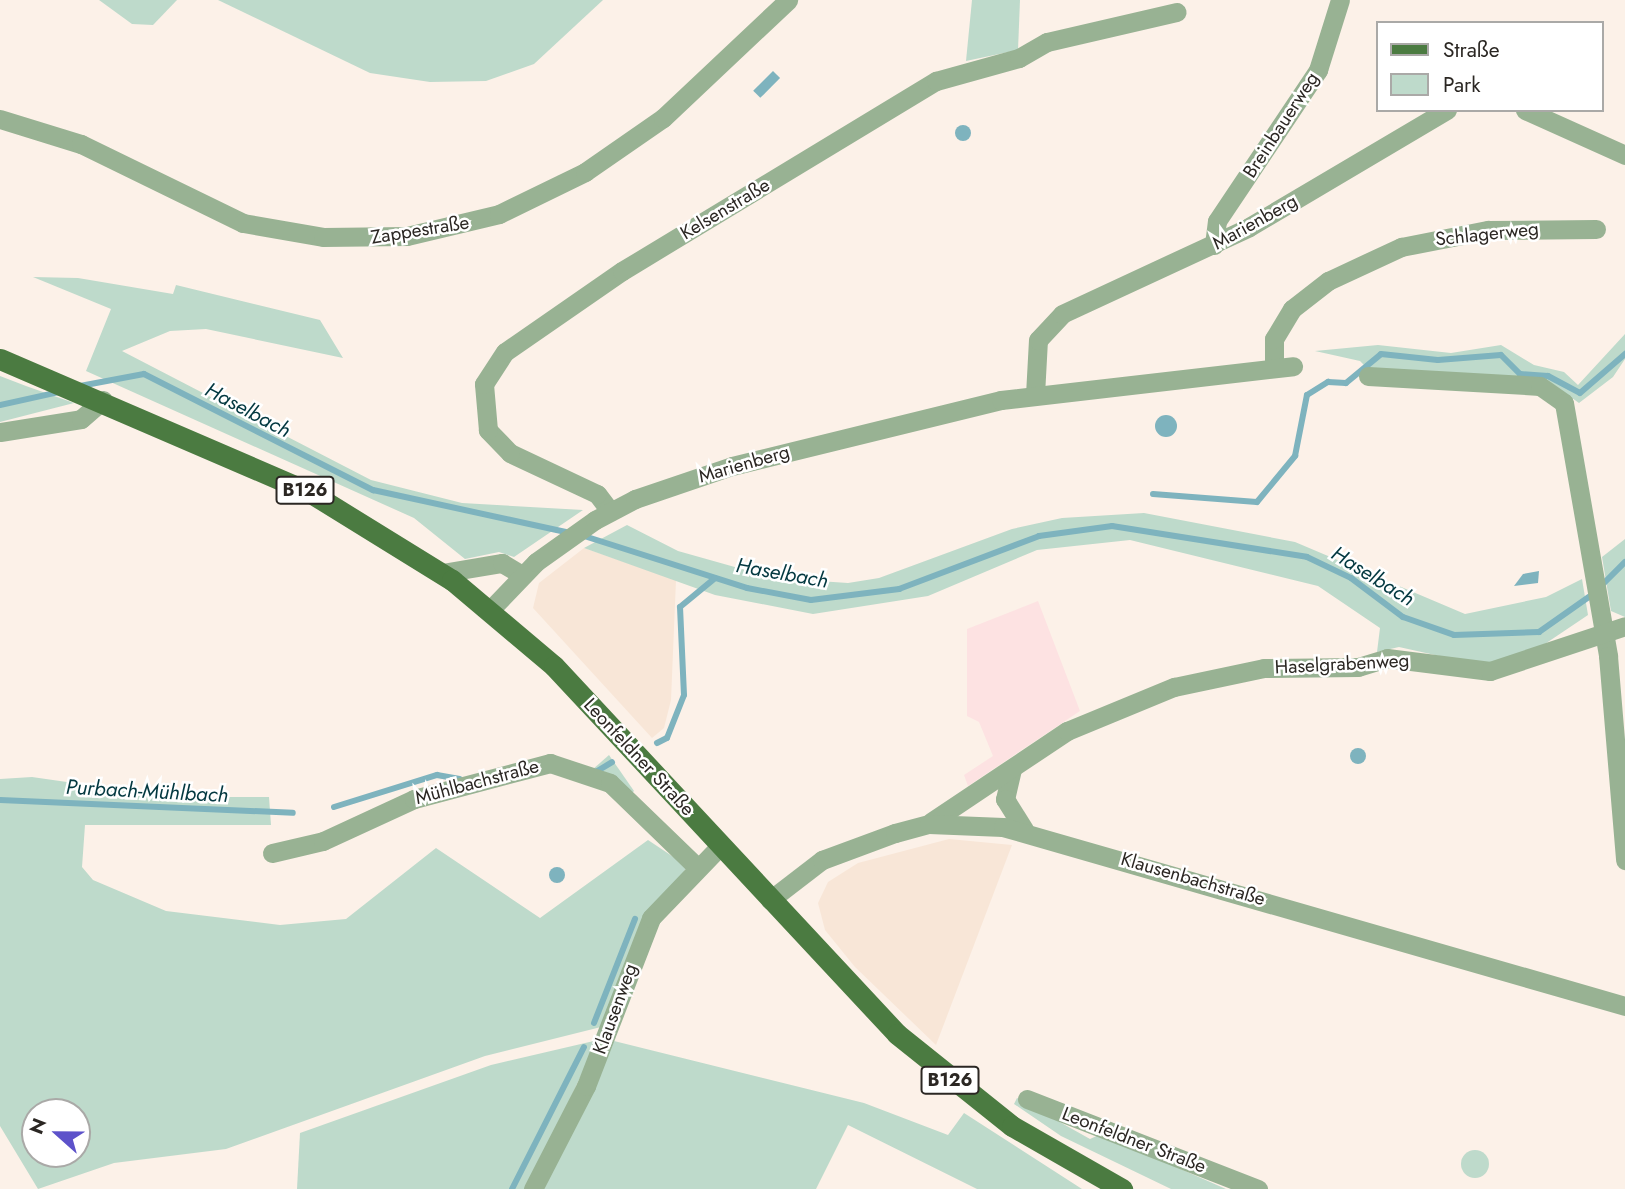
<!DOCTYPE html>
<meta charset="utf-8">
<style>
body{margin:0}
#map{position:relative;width:1625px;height:1189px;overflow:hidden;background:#fcf1e8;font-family:Jost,sans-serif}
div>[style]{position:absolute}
.built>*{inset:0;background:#f8e6d7}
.industrial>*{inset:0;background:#fde2e2}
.green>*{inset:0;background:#bedacb}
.round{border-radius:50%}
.water>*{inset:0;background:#7eb3be;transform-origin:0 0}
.stream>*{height:6px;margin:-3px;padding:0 3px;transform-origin:3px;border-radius:3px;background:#7eb3be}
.minor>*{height:19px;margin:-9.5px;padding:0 9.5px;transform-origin:9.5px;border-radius:9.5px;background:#98b293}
.primary>*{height:21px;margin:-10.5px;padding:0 10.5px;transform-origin:10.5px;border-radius:10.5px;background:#4b7b41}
span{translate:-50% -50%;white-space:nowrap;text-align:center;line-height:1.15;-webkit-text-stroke:5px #fff;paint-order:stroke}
.shield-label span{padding:2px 5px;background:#fff;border:2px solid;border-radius:5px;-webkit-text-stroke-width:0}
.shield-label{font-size:18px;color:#2b2723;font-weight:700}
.street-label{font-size:19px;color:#2b2723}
.water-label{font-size:21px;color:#033840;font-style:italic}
.legend{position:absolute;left:1376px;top:21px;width:228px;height:91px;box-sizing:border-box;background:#fff;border:2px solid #aaa9a7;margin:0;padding:9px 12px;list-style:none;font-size:21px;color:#2b2723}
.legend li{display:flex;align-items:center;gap:14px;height:35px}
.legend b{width:35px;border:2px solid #aaa9a7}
.north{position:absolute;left:21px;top:1098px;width:70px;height:70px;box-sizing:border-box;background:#fff;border:2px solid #aaa9a7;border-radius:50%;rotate:291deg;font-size:19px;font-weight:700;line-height:28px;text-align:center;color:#2b2723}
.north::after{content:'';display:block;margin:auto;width:24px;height:32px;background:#5d52ca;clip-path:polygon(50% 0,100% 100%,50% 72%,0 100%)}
</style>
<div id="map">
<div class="built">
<div style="clip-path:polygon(584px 548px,676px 580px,671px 700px,664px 728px,652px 738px,533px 608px,539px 583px)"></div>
<div style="clip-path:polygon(949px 839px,1012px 845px,936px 1045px,855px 967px,825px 930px,818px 903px,828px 882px,858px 863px)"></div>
</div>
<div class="industrial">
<div style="clip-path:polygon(1038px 601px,1080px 711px,968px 786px,964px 775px,993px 756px,979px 722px,967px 716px,967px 629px)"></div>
</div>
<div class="green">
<div style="clip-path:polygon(99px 0,177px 0,153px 25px,132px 24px)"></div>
<div style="clip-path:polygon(218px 0,603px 0,534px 64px,486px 81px,430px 82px,370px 73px)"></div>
<div style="clip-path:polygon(972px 0,1020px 0,1018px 50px,966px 61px)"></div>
<div style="clip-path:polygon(33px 277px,78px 278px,173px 294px,176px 285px,320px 320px,343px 358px,206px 329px,170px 331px,122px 351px,371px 480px,462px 503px,583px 510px,514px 557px,499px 552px,465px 559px,414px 518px,86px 371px,111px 309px)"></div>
<div style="clip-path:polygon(1625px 334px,1625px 359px,1613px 377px,1579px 403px,1548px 381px,1369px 370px,1360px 361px,1315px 351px,1378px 345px,1451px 353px,1501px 345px,1534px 365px,1564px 372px,1578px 385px)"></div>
<div style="clip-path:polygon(0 376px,26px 386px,74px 403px,0 422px)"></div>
<div style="clip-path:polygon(1144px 513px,1295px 542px,1465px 614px,1546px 597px,1582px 579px,1588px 615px,1533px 652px,1480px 665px,1399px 647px,1377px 652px,1380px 628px,1318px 586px,1130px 540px,1037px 550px,928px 596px,813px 614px,715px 595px,584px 548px,627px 525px,678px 551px,774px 578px,848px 583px,879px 578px,1012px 529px,1062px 518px)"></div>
<div style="clip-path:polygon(1625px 539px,1625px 617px,1611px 611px,1602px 557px)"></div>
<div style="clip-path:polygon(609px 755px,634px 791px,630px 795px,592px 770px)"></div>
<div style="clip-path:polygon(evenodd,32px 777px,171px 797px,269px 797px,271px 825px,85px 825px,82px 867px,93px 880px,166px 911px,280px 925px,346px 919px,436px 848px,540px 918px,648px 840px,687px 866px,601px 1027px,485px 1056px,226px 1149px,114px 1163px,38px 1189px,0 1126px,0 779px,32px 777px,35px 1112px,77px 1112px,77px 1154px,35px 1154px,35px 1112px)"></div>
<div style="clip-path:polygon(598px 1040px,527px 1189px,297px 1189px,300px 1133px,491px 1065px)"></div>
<div style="clip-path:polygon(610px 1040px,864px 1103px,948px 1135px,964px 1113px,1082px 1189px,977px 1189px,848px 1125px,816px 1189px,539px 1189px)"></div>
<div style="clip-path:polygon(1017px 1098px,1090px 1139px,1101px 1134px,1226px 1189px,1171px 1189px,1061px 1136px,1014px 1104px)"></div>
<div class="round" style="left:1461px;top:1150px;width:28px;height:28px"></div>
</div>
<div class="water">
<div style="left:773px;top:71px;width:10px;height:28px;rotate:45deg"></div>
<div class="round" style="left:955px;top:125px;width:16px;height:16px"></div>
<div class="round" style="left:1155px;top:415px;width:22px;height:22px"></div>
<div style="clip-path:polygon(1539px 571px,1538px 583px,1514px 586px,1523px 574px)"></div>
<div class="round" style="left:1350px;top:748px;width:16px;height:16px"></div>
<div class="round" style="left:549px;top:867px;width:16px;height:16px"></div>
</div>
<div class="stream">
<div style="left:80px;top:386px;width:65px;rotate:-10.6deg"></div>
<div style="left:144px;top:374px;width:257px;rotate:26.9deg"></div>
<div style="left:373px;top:490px;width:202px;rotate:12.3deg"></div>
<div style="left:0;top:405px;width:60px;rotate:-12.4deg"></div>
<div style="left:1153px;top:494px;width:104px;rotate:4.4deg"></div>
<div style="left:1257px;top:502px;width:60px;rotate:-50.4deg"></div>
<div style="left:1295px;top:456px;width:62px;rotate:-78.9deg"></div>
<div style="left:1307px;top:395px;width:25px;rotate:-32deg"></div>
<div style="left:1328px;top:382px;width:18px;rotate:3deg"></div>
<div style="left:1346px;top:383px;width:45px;rotate:-39.6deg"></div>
<div style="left:1381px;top:354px;width:57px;rotate:6deg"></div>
<div style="left:1438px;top:360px;width:63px;rotate:-4.5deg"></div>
<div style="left:1501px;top:355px;width:27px;rotate:45deg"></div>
<div style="left:1520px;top:374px;width:28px;rotate:4deg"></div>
<div style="left:1548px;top:376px;width:36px;rotate:28deg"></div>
<div style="left:1580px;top:393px;width:60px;rotate:-40.9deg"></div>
<div style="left:581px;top:535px;width:174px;rotate:17.7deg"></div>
<div style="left:747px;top:588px;width:65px;rotate:10.6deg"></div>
<div style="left:811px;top:600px;width:89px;rotate:-7.1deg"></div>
<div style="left:899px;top:589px;width:150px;rotate:-20.7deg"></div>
<div style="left:1039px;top:536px;width:74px;rotate:-7.8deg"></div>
<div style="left:1112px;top:526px;width:197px;rotate:9deg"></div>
<div style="left:1307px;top:557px;width:49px;rotate:25.5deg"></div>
<div style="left:1351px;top:578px;width:65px;rotate:36.9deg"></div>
<div style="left:1403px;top:617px;width:54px;rotate:19.4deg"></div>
<div style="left:1454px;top:635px;width:85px;rotate:-2deg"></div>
<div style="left:1539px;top:632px;width:66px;rotate:-35.1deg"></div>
<div style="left:1601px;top:586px;width:34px;rotate:-45deg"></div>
<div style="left:657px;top:743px;width:11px;rotate:-27deg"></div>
<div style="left:667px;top:738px;width:46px;rotate:-68.4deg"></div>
<div style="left:684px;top:695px;width:88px;rotate:-92.6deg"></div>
<div style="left:680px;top:607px;width:45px;rotate:-39.6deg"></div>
<div style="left:594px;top:773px;width:21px;rotate:-31deg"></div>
<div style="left:0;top:800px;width:293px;rotate:2.5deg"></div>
<div style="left:334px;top:807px;width:108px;rotate:-17.3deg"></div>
<div style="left:437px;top:775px;width:23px;rotate:10deg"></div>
<div style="left:594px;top:1023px;width:112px;rotate:-68.5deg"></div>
<div style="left:512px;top:1189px;width:159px;rotate:-63.1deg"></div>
</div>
<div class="minor">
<div style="left:1525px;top:110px;width:110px;rotate:24.2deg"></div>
<div style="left:0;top:119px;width:85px;rotate:17.2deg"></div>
<div style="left:81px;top:144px;width:180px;rotate:26deg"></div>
<div style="left:243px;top:223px;width:81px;rotate:9.9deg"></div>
<div style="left:323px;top:237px;width:84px;rotate:-0.7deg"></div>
<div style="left:407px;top:236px;width:95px;rotate:-13.4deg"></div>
<div style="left:499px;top:214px;width:96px;rotate:-26deg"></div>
<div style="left:585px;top:172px;width:95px;rotate:-34.7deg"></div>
<div style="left:663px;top:118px;width:172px;rotate:-43.3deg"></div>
<div style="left:1214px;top:245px;width:24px;rotate:-83deg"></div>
<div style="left:1217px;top:221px;width:182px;rotate:-56.2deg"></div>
<div style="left:1318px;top:70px;width:73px;rotate:-72.6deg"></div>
<div style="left:1274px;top:367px;width:28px;rotate:-90deg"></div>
<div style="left:1274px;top:339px;width:35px;rotate:-59deg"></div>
<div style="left:1292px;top:309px;width:46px;rotate:-37.9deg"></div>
<div style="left:1328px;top:281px;width:81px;rotate:-25deg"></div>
<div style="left:1401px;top:247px;width:89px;rotate:-11.1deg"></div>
<div style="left:1488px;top:230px;width:108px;rotate:-0.5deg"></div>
<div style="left:1368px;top:376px;width:172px;rotate:3.3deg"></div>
<div style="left:1540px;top:386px;width:29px;rotate:35deg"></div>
<div style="left:1564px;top:403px;width:257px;rotate:80.1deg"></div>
<div style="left:1608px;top:656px;width:205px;rotate:85.2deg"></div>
<div style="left:1035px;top:395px;width:55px;rotate:-86.9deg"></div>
<div style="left:1038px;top:340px;width:35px;rotate:-47deg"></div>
<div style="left:1062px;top:314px;width:206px;rotate:-24.9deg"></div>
<div style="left:1249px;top:227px;width:230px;rotate:-30.6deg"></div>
<div style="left:0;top:432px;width:82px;rotate:-9.1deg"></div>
<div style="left:81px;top:419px;width:29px;rotate:-41deg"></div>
<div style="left:610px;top:511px;width:21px;rotate:-127deg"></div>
<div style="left:597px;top:494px;width:96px;rotate:-154.8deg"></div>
<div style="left:510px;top:453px;width:32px;rotate:-134deg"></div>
<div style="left:488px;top:430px;width:46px;rotate:-95deg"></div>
<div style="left:484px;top:384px;width:38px;rotate:-57deg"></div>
<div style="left:505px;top:352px;width:142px;rotate:-34.7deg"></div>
<div style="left:622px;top:271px;width:367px;rotate:-31.2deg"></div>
<div style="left:936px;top:81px;width:86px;rotate:-15.5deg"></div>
<div style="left:1019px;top:58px;width:32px;rotate:-30deg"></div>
<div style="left:1047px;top:42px;width:133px;rotate:-13deg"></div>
<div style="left:442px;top:573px;width:61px;rotate:-9.5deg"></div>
<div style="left:502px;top:563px;width:23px;rotate:31deg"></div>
<div style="left:490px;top:610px;width:66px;rotate:-46.2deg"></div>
<div style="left:536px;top:562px;width:72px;rotate:-35.4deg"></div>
<div style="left:595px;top:520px;width:45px;rotate:-27.7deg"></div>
<div style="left:635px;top:499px;width:102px;rotate:-18.8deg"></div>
<div style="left:732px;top:466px;width:277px;rotate:-13.8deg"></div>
<div style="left:1001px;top:400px;width:294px;rotate:-6.6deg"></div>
<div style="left:1012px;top:769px;width:31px;rotate:103deg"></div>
<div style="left:1005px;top:799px;width:36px;rotate:58deg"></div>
<div style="left:931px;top:822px;width:164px;rotate:-33.8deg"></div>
<div style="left:1067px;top:731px;width:116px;rotate:-22.4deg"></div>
<div style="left:1174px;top:687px;width:92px;rotate:-11.9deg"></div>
<div style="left:1264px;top:668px;width:94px;rotate:-0.6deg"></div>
<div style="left:1358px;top:667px;width:30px;rotate:-17deg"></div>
<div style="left:1387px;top:658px;width:104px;rotate:7.2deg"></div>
<div style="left:1490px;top:671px;width:142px;rotate:-18.4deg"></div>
<div style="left:272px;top:853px;width:52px;rotate:-13.2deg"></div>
<div style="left:323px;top:841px;width:100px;rotate:-24.8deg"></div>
<div style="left:414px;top:799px;width:141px;rotate:-14.8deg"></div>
<div style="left:550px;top:763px;width:63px;rotate:18.4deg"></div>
<div style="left:610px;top:783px;width:121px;rotate:44deg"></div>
<div style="left:770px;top:900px;width:66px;rotate:-37.6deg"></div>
<div style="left:822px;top:860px;width:78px;rotate:-20.3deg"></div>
<div style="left:895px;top:833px;width:35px;rotate:-15deg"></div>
<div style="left:929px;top:824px;width:74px;rotate:2.3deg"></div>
<div style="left:1003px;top:827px;width:647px;rotate:16.05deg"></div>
<div style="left:1027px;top:1099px;width:248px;rotate:21.3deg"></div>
<div style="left:533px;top:1189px;width:116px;rotate:-62.8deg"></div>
<div style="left:586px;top:1086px;width:180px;rotate:-68.8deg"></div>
<div style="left:651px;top:918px;width:100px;rotate:-46.2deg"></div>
</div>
<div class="primary">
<div style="left:0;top:359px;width:339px;rotate:23.3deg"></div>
<div style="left:311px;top:493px;width:166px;rotate:31.7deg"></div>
<div style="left:452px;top:580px;width:133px;rotate:40.1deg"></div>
<div style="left:554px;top:666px;width:503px;rotate:47.01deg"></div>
<div style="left:897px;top:1034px;width:147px;rotate:38.7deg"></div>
<div style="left:1012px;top:1126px;width:127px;rotate:29.8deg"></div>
</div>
<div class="shield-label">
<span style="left:305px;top:490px">B126</span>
<span style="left:950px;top:1080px">B126</span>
</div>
<div class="street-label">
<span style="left:1281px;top:125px;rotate:-57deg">Breinbauerweg</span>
<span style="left:725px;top:209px;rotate:-31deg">Kelsenstraße</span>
<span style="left:1255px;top:222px;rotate:-29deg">Marienberg</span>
<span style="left:420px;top:230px;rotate:-9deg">Zappestraße</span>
<span style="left:1487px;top:234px;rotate:-6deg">Schlagerweg</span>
<span style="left:744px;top:464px;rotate:-16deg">Marienberg</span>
<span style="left:1342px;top:664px;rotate:-3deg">Haselgrabenweg</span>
<span style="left:639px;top:757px;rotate:47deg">Leonfeldner Straße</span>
<span style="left:477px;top:782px;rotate:-15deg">Mühlbachstraße</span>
<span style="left:1193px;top:879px;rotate:16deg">Klausenbachstraße</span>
<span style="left:615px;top:1009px;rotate:-70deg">Klausenweg</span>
<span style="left:1134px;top:1140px;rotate:21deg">Leonfeldner Straße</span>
</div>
<div class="water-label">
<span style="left:248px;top:410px;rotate:28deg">Haselbach</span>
<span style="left:782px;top:573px;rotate:10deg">Haselbach</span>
<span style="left:1373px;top:576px;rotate:32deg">Haselbach</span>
<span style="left:147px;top:791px;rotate:3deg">Purbach-Mühlbach</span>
</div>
<ul class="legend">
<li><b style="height:9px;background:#4b7b41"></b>Straße</li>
<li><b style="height:19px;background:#bedacb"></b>Park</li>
</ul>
<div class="north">N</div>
</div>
